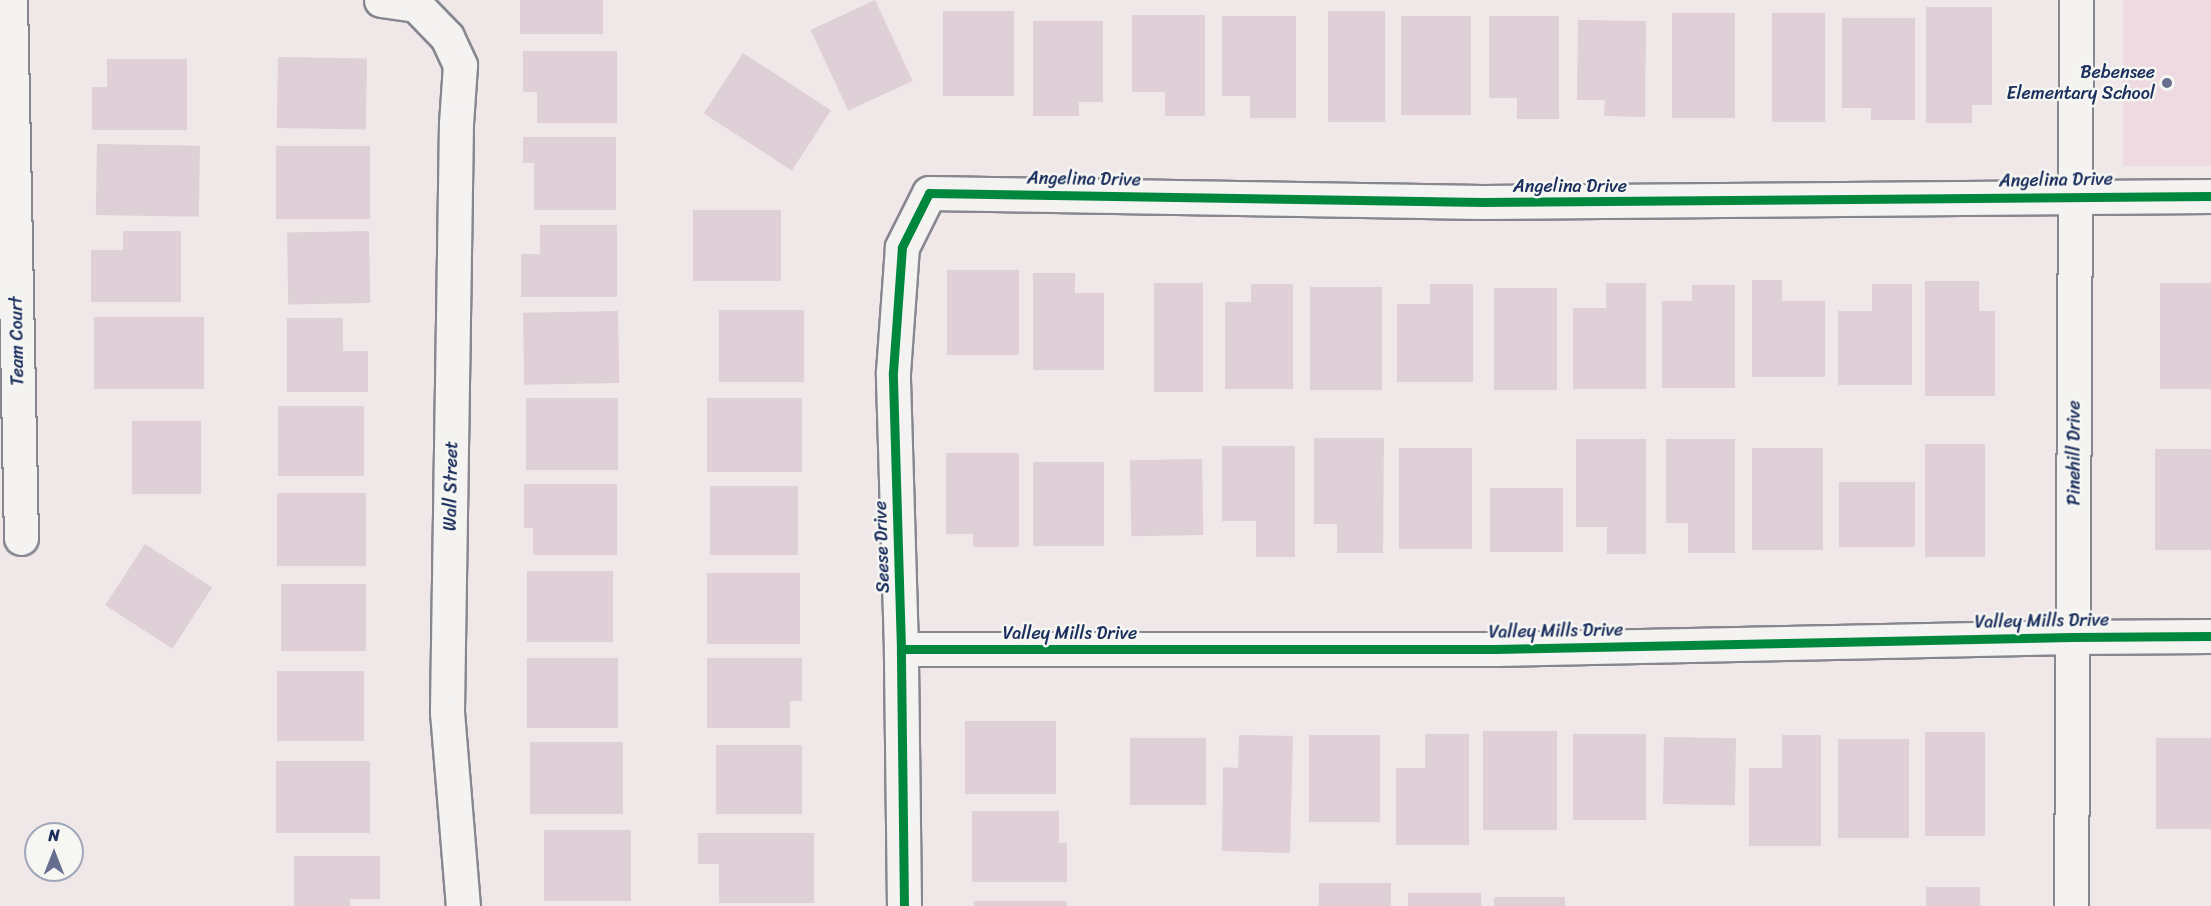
<!DOCTYPE html>
<style>
body{margin:0}
#map{position:relative;width:2211px;height:906px;overflow:hidden;background:#f0e7e9;font-family:Sriracha,sans-serif}
div>[style]{position:absolute}
.built>*{inset:0;background:#eedae0;transform-origin:0 0}
.building>*{inset:0;background:#ded0d6;transform-origin:0 0}
.roads{filter:drop-shadow(2px 0 #878790) drop-shadow(-2px 0 #878790) drop-shadow(0 2px #878790) drop-shadow(0 -2px #878790)}
.minor>*{height:33px;margin:-16.5px;padding:0 16.5px;transform-origin:16.5px;border-radius:16.5px;background:#f4f3f2}
.tertiary>*{height:33px;margin:-16.5px;padding:0 16.5px;transform-origin:16.5px;border-radius:16.5px;background:#f4f3f2}
.cycleway>*{height:9px;margin:-4.5px;padding:0 4.5px;transform-origin:4.5px;border-radius:4.5px;background:#00873e}
.dots>*{width:16px;height:16px;translate:-50% -50%;box-sizing:border-box;border:3px solid #f6f6f2;border-radius:50%}
span{translate:-50% -50%;white-space:nowrap;text-align:center;line-height:1.15;-webkit-text-stroke:5px #f6f6f2;paint-order:stroke}
.poi-label{font-size:18px;color:#1b2f5e}
.right{translate:-100% -50%;text-align:right}
.street-label{font-size:18px;color:#1b2f5e}
.north{position:absolute;left:24px;top:822px;width:60px;height:60px;box-sizing:border-box;background:#f6f6f2;border:2px solid #9ea6b7;border-radius:50%;rotate:0deg;font-size:16px;font-weight:700;line-height:24px;text-align:center;color:#1b2f5e}
.north::after{content:'';display:block;margin:auto;width:21px;height:27px;background:#666f8f;clip-path:polygon(50% 0,100% 100%,50% 72%,0 100%)}
</style>
<div id="map">
<div class="built">
<div style="left:2123px;top:0;width:88px;height:166px"></div>
</div>
<div class="building">
<div style="left:520px;top:0;width:83px;height:34px"></div>
<div style="left:875px;top:0;width:89px;height:71px;rotate:65deg"></div>
<div style="clip-path:polygon(1926px 7px,1992px 7px,1992px 105px,1972px 105px,1972px 123px,1926px 123px)"></div>
<div style="left:943px;top:11px;width:71px;height:85px"></div>
<div style="left:1328px;top:11px;width:57px;height:111px"></div>
<div style="left:1672px;top:13px;width:63px;height:105px"></div>
<div style="left:1772px;top:13px;width:53px;height:109px"></div>
<div style="clip-path:polygon(1132px 15px,1205px 15px,1205px 116px,1165px 116px,1165px 92px,1132px 92px)"></div>
<div style="clip-path:polygon(1222px 16px,1296px 16px,1296px 118px,1250px 118px,1250px 96px,1222px 96px)"></div>
<div style="left:1401px;top:16px;width:70px;height:99px"></div>
<div style="clip-path:polygon(1489px 16px,1559px 16px,1559px 119px,1517px 119px,1517px 98px,1489px 98px)"></div>
<div style="clip-path:polygon(1842px 18px,1915px 18px,1915px 120px,1871px 120px,1871px 108px,1842px 108px)"></div>
<div style="clip-path:polygon(1578px 20px,1646px 21px,1645px 117px,1604px 116px,1605px 100px,1577px 100px)"></div>
<div style="clip-path:polygon(1033px 21px,1103px 21px,1103px 102px,1079px 102px,1079px 116px,1033px 116px)"></div>
<div style="clip-path:polygon(523px 51px,617px 51px,617px 123px,537px 123px,537px 92px,523px 92px)"></div>
<div style="left:743px;top:53px;width:105px;height:72px;rotate:33deg"></div>
<div style="left:278px;top:57px;width:89px;height:71px;rotate:1deg"></div>
<div style="clip-path:polygon(107px 59px,187px 59px,187px 130px,92px 130px,92px 87px,107px 87px)"></div>
<div style="clip-path:polygon(523px 137px,616px 137px,616px 210px,534px 210px,534px 163px,523px 163px)"></div>
<div style="left:97px;top:144px;width:103px;height:71px;rotate:1deg"></div>
<div style="left:276px;top:146px;width:94px;height:73px"></div>
<div style="left:693px;top:210px;width:88px;height:71px"></div>
<div style="clip-path:polygon(540px 225px,617px 225px,617px 297px,521px 297px,521px 254px,540px 254px)"></div>
<div style="clip-path:polygon(123px 231px,181px 231px,181px 302px,91px 302px,91px 250px,123px 250px)"></div>
<div style="left:369px;top:231px;width:72px;height:82px;rotate:89deg"></div>
<div style="left:947px;top:270px;width:72px;height:85px"></div>
<div style="clip-path:polygon(1033px 273px,1075px 273px,1075px 293px,1104px 293px,1104px 370px,1033px 370px)"></div>
<div style="clip-path:polygon(1752px 280px,1782px 280px,1782px 301px,1825px 301px,1825px 377px,1752px 377px)"></div>
<div style="clip-path:polygon(1925px 281px,1979px 281px,1979px 311px,1995px 311px,1995px 396px,1925px 396px)"></div>
<div style="left:1154px;top:283px;width:49px;height:109px"></div>
<div style="clip-path:polygon(1606px 283px,1646px 283px,1646px 389px,1573px 389px,1573px 308px,1606px 308px)"></div>
<div style="left:2160px;top:283px;width:51px;height:106px"></div>
<div style="clip-path:polygon(1251px 284px,1293px 284px,1293px 389px,1225px 389px,1225px 302px,1251px 302px)"></div>
<div style="clip-path:polygon(1430px 284px,1473px 284px,1473px 382px,1397px 382px,1397px 304px,1430px 304px)"></div>
<div style="clip-path:polygon(1872px 284px,1912px 284px,1912px 385px,1838px 385px,1838px 311px,1872px 311px)"></div>
<div style="clip-path:polygon(1692px 285px,1735px 285px,1735px 388px,1662px 388px,1662px 301px,1692px 301px)"></div>
<div style="left:1310px;top:287px;width:72px;height:103px"></div>
<div style="left:1494px;top:288px;width:63px;height:102px"></div>
<div style="left:719px;top:310px;width:85px;height:72px"></div>
<div style="left:618px;top:311px;width:72px;height:95px;rotate:89deg"></div>
<div style="left:94px;top:317px;width:110px;height:72px"></div>
<div style="clip-path:polygon(287px 318px,343px 318px,343px 351px,368px 351px,368px 392px,287px 392px)"></div>
<div style="left:526px;top:398px;width:92px;height:72px"></div>
<div style="left:707px;top:398px;width:95px;height:74px"></div>
<div style="left:278px;top:406px;width:86px;height:70px"></div>
<div style="left:132px;top:421px;width:69px;height:73px"></div>
<div style="clip-path:polygon(1314px 438px,1384px 438px,1383px 553px,1337px 553px,1337px 524px,1314px 524px)"></div>
<div style="clip-path:polygon(1576px 439px,1646px 439px,1646px 554px,1607px 554px,1607px 527px,1576px 527px)"></div>
<div style="clip-path:polygon(1666px 439px,1735px 439px,1735px 553px,1688px 553px,1688px 523px,1666px 523px)"></div>
<div style="left:1925px;top:444px;width:60px;height:113px"></div>
<div style="clip-path:polygon(1222px 446px,1295px 446px,1295px 557px,1256px 557px,1256px 521px,1222px 521px)"></div>
<div style="left:1399px;top:448px;width:73px;height:101px"></div>
<div style="left:1752px;top:448px;width:71px;height:102px"></div>
<div style="left:2155px;top:449px;width:56px;height:101px"></div>
<div style="clip-path:polygon(946px 453px,1019px 453px,1019px 547px,973px 547px,973px 534px,946px 534px)"></div>
<div style="left:1202px;top:459px;width:76px;height:72px;rotate:89deg"></div>
<div style="left:1033px;top:462px;width:71px;height:84px"></div>
<div style="left:1839px;top:482px;width:76px;height:65px"></div>
<div style="clip-path:polygon(524px 484px,617px 484px,617px 555px,533px 555px,533px 528px,524px 528px)"></div>
<div style="left:710px;top:486px;width:88px;height:69px"></div>
<div style="left:1563px;top:488px;width:64px;height:73px;rotate:90deg"></div>
<div style="left:277px;top:493px;width:89px;height:73px"></div>
<div style="left:145px;top:544px;width:80px;height:73px;rotate:33deg"></div>
<div style="left:527px;top:571px;width:86px;height:71px"></div>
<div style="left:707px;top:573px;width:93px;height:71px"></div>
<div style="left:281px;top:584px;width:85px;height:67px"></div>
<div style="left:527px;top:658px;width:91px;height:70px"></div>
<div style="clip-path:polygon(707px 658px,802px 658px,802px 701px,790px 701px,790px 728px,707px 728px)"></div>
<div style="left:277px;top:671px;width:87px;height:70px"></div>
<div style="left:965px;top:721px;width:91px;height:73px"></div>
<div style="left:1483px;top:731px;width:74px;height:99px"></div>
<div style="left:1925px;top:732px;width:60px;height:104px"></div>
<div style="clip-path:polygon(1425px 734px,1469px 734px,1469px 845px,1396px 845px,1396px 768px,1425px 768px)"></div>
<div style="left:1573px;top:734px;width:73px;height:86px"></div>
<div style="clip-path:polygon(1239px 735px,1293px 736px,1290px 853px,1222px 851px,1223px 767px,1238px 768px)"></div>
<div style="left:1309px;top:735px;width:71px;height:87px"></div>
<div style="clip-path:polygon(1782px 735px,1821px 735px,1821px 846px,1749px 846px,1749px 768px,1782px 768px)"></div>
<div style="left:1664px;top:737px;width:72px;height:67px;rotate:1deg"></div>
<div style="left:1130px;top:738px;width:76px;height:67px"></div>
<div style="left:2156px;top:738px;width:55px;height:91px"></div>
<div style="left:1838px;top:739px;width:71px;height:99px"></div>
<div style="left:530px;top:742px;width:93px;height:72px"></div>
<div style="left:716px;top:745px;width:86px;height:69px"></div>
<div style="left:276px;top:761px;width:94px;height:72px"></div>
<div style="clip-path:polygon(972px 811px,1059px 811px,1059px 843px,1067px 843px,1067px 882px,972px 882px)"></div>
<div style="left:544px;top:830px;width:87px;height:71px"></div>
<div style="clip-path:polygon(698px 833px,814px 833px,814px 903px,719px 903px,719px 864px,698px 864px)"></div>
<div style="clip-path:polygon(294px 856px,380px 856px,380px 899px,350px 899px,350px 906px,294px 906px)"></div>
<div style="left:1319px;top:883px;width:72px;height:23px"></div>
<div style="left:1926px;top:887px;width:54px;height:19px"></div>
<div style="left:1408px;top:893px;width:73px;height:13px"></div>
<div style="left:1494px;top:897px;width:71px;height:9px"></div>
<div style="left:974px;top:901px;width:93px;height:5px"></div>
</div>
<div class="roads">
<div class="minor">
<div style="left:10px;top:0;width:538px;rotate:88.83deg"></div>
<div style="left:381px;top:0;width:35px;rotate:8deg"></div>
<div style="left:416px;top:5px;width:45px;rotate:45.9deg"></div>
<div style="left:447px;top:37px;width:31px;rotate:65deg"></div>
<div style="left:460px;top:65px;width:58px;rotate:93.9deg"></div>
<div style="left:456px;top:123px;width:589px;rotate:90.88deg"></div>
<div style="left:447px;top:712px;width:195px;rotate:85.3deg"></div>
<div style="left:901px;top:649px;width:594px"></div>
<div style="left:1495px;top:649px;width:577px;rotate:-1.19deg"></div>
<div style="left:2072px;top:637px;width:139px;rotate:-0.4deg"></div>
<div style="left:904px;top:906px;width:257px;rotate:-90.7deg"></div>
<div style="left:901px;top:649px;width:277px;rotate:-91.7deg"></div>
<div style="left:893px;top:372px;width:125px;rotate:-85.9deg"></div>
<div style="left:902px;top:247px;width:60px;rotate:-63.4deg"></div>
<div style="left:929px;top:193px;width:553px;rotate:0.93deg"></div>
<div style="left:1482px;top:202px;width:729px;rotate:-0.47deg"></div>
</div>
<div class="tertiary">
<div style="left:2071px;top:906px;width:906px;rotate:-89.68deg"></div>
</div>
</div>
<div class="cycleway">
<div style="left:901px;top:649px;width:594px"></div>
<div style="left:1495px;top:649px;width:577px;rotate:-1.19deg"></div>
<div style="left:2072px;top:637px;width:139px;rotate:-0.4deg"></div>
<div style="left:904px;top:906px;width:257px;rotate:-90.7deg"></div>
<div style="left:901px;top:649px;width:277px;rotate:-91.7deg"></div>
<div style="left:893px;top:372px;width:125px;rotate:-85.9deg"></div>
<div style="left:902px;top:247px;width:60px;rotate:-63.4deg"></div>
<div style="left:929px;top:193px;width:553px;rotate:0.93deg"></div>
<div style="left:1482px;top:202px;width:729px;rotate:-0.47deg"></div>
</div>
<div class="dots">
<div style="left:2167px;top:83px;background:#666f8f"></div>
</div>
<div class="poi-label">
<span class="right" style="left:2155px;top:83px">Bebensee<br>Elementary School</span>
</div>
<div class="street-label">
<span style="left:1084px;top:179px;rotate:1deg">Angelina Drive</span>
<span style="left:2056px;top:180px;rotate:-1deg">Angelina Drive</span>
<span style="left:1570px;top:186px">Angelina Drive</span>
<span style="left:17px;top:341px;rotate:-91deg">Team Court</span>
<span style="left:2074px;top:453px;rotate:-90deg">Pinehill Drive</span>
<span style="left:451px;top:486px;rotate:-89deg">Wall Street</span>
<span style="left:882px;top:547px;rotate:-92deg">Seese Drive</span>
<span style="left:2042px;top:621px;rotate:-1deg">Valley Mills Drive</span>
<span style="left:1556px;top:631px;rotate:-1deg">Valley Mills Drive</span>
<span style="left:1070px;top:633px">Valley Mills Drive</span>
</div>
<div class="north">N</div>
</div>
